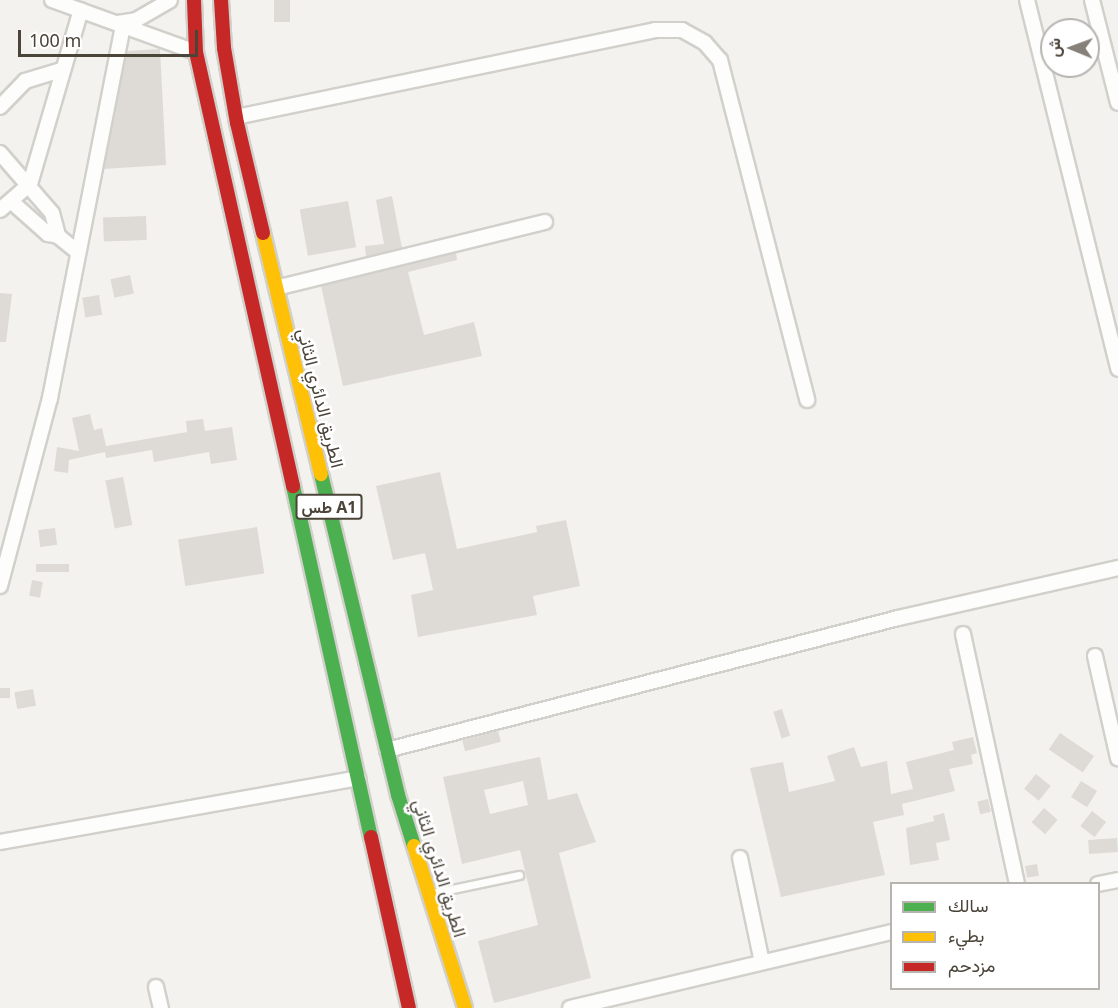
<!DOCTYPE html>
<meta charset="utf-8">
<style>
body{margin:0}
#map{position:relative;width:1118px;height:1008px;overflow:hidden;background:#f4f2ee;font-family:"Noto Sans",Vazirmatn,sans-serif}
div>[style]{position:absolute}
.building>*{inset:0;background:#dedbd6;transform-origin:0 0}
.roads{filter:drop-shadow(2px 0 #d2d0cb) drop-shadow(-2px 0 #d2d0cb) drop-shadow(0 2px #d2d0cb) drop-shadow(0 -2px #d2d0cb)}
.lane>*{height:7px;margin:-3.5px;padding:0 3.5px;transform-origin:3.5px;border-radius:3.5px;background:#fdfdfc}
.street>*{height:14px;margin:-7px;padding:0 7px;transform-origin:7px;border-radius:7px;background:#fdfdfc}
.fast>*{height:14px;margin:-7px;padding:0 7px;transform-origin:7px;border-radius:7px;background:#4caf50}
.slow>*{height:14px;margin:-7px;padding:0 7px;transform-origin:7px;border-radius:7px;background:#ffc107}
.jam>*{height:14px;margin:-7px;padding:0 7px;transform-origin:7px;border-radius:7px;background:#c62828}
span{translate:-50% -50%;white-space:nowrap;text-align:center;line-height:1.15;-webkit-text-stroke:5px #fff;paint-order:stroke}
.shield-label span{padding:2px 4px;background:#fff;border:2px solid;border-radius:4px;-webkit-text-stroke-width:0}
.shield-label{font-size:16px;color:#4b4439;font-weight:700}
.street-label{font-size:18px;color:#4b4439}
.legend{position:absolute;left:890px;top:882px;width:210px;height:108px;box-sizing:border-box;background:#fff;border:2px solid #b7b4b0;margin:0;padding:8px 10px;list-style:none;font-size:18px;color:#4b4439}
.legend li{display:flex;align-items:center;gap:12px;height:30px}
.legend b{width:30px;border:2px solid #b7b4b0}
.north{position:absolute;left:1040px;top:18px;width:60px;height:60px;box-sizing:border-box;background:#fff;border:2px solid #b7b4b0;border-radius:50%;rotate:271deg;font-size:16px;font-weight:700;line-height:24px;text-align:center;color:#4b4439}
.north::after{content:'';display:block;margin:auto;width:21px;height:27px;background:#868178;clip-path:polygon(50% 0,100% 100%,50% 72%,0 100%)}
.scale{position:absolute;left:18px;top:30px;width:180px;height:27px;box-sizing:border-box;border:3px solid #4b4439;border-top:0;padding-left:8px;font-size:18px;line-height:21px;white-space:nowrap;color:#4b4439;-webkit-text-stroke:4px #fff;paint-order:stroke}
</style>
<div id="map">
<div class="building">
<div style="left:274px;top:0;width:16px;height:22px"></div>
<div style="clip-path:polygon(160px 49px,166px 165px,104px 169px,127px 51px)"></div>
<div style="clip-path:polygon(392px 196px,402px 248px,366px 257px,365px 246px,384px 244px,376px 200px)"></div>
<div style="left:348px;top:201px;width:47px;height:49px;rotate:80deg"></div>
<div style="left:146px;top:216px;width:24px;height:43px;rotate:88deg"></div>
<div style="clip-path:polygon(456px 253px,457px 260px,408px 272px,424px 335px,474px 322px,482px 356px,343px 386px,321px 286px)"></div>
<div style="left:130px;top:275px;width:19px;height:20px;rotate:78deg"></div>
<div style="clip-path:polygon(0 293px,12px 294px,6px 342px,0 342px)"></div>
<div style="left:99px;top:295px;width:20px;height:17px;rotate:81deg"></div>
<div style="clip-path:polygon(90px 414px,94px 430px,102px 428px,106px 446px,187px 432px,186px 421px,203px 419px,205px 431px,232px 427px,237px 460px,211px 464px,209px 452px,154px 462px,152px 450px,106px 458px,105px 452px,69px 460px,68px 473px,54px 471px,57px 447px,79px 451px,72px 418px)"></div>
<div style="clip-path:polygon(440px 472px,457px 549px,537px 532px,536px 526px,566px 520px,580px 586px,533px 596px,537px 615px,418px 637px,411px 595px,433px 590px,425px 553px,393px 560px,376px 486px)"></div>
<div style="left:123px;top:477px;width:49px;height:18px;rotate:79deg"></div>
<div style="left:257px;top:527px;width:47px;height:80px;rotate:81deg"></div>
<div style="left:55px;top:528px;width:17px;height:17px;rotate:83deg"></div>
<div style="left:36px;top:564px;width:33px;height:8px"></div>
<div style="left:32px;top:580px;width:11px;height:16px;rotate:10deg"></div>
<div style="left:0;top:688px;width:10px;height:10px"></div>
<div style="left:33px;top:689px;width:17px;height:19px;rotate:80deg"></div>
<div style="left:782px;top:709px;width:28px;height:9px;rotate:73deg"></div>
<div style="left:498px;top:731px;width:11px;height:37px;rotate:75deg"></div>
<div style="left:1060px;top:733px;width:41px;height:20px;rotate:34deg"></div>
<div style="clip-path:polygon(973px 737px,977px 753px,971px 755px,973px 764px,949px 769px,955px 791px,902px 804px,904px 815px,873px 822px,885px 875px,781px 897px,750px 768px,783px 762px,789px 792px,835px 781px,827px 756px,854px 747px,861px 767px,887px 761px,891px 794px,913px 789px,906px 762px,954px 750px,952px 742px)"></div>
<div style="clip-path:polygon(evenodd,540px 757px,548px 800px,577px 793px,596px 842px,559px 853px,591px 978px,494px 1003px,478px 941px,538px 925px,520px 850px,462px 864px,443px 777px,540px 757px,523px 781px,528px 805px,490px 814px,484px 790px,523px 781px)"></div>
<div style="left:1036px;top:774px;width:19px;height:19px;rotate:39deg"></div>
<div style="left:1081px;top:781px;width:19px;height:19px;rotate:32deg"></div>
<div style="left:988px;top:799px;width:13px;height:11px;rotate:77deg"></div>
<div style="left:1044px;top:808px;width:18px;height:19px;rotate:41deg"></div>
<div style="left:1092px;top:811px;width:18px;height:19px;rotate:38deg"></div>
<div style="clip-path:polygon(944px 813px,950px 840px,936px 843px,939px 860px,910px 865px,906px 828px,934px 821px,933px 816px)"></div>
<div style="left:1117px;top:838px;width:14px;height:29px;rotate:86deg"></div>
<div style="left:1037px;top:864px;width:12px;height:12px;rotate:81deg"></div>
</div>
<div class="roads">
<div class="lane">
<div style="left:433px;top:893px;width:88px;rotate:-11.8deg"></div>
</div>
<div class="street">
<div style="left:52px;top:0;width:153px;rotate:19.9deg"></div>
<div style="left:1027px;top:0;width:380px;rotate:76.1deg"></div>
<div style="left:1092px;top:0;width:106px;rotate:75.8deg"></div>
<div style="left:118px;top:23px;width:18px;rotate:-9deg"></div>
<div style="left:136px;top:20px;width:39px;rotate:-30deg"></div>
<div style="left:0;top:107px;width:36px;rotate:-46deg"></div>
<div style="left:25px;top:81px;width:39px;rotate:-17deg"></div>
<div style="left:236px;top:117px;width:428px;rotate:-11.7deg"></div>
<div style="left:655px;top:30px;width:27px"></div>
<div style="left:682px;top:30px;width:26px;rotate:29deg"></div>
<div style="left:705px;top:43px;width:23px;rotate:49deg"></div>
<div style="left:720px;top:60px;width:351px;rotate:75.6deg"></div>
<div style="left:0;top:153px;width:79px;rotate:49.1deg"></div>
<div style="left:52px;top:213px;width:24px;rotate:75deg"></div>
<div style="left:13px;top:203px;width:47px;rotate:41.5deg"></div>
<div style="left:48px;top:234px;width:10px;rotate:11deg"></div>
<div style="left:58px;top:236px;width:26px;rotate:39deg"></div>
<div style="left:0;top:210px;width:40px;rotate:-41deg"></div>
<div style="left:30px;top:184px;width:181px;rotate:-73.7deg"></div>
<div style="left:276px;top:288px;width:277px;rotate:-13.8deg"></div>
<div style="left:0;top:586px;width:195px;rotate:-75.1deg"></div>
<div style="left:50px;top:398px;width:379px;rotate:-78.9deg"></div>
<div style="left:963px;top:634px;width:256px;rotate:77.8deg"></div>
<div style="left:1095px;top:656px;width:105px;rotate:77.3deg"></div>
<div style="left:387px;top:750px;width:528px;rotate:-14.48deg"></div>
<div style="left:898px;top:618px;width:226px;rotate:-12.8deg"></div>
<div style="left:0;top:842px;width:364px;rotate:-10.1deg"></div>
<div style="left:740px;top:858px;width:106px;rotate:78.1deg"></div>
<div style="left:1098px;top:884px;width:20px;rotate:-11deg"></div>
<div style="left:156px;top:987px;width:22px;rotate:77deg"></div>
<div style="left:570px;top:1008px;width:331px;rotate:-13.3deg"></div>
</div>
<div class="fast">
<div style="left:321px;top:474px;width:330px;rotate:76.5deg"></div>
<div style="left:398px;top:795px;width:53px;rotate:72.6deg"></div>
<div style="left:293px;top:486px;width:360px;rotate:77.5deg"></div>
</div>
<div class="slow">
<div style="left:263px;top:233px;width:248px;rotate:76.5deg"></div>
<div style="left:414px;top:846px;width:170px;rotate:72.5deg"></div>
</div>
<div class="jam">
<div style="left:194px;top:0;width:52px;rotate:87.8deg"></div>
<div style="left:196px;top:52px;width:445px;rotate:77.4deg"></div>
<div style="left:221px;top:0;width:48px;rotate:86.4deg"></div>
<div style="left:224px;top:48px;width:76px;rotate:80.2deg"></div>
<div style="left:237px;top:123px;width:113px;rotate:76.7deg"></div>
<div style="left:371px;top:837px;width:175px;rotate:77.5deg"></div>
</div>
</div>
<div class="shield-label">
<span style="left:329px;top:507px">طس A1</span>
</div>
<div class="street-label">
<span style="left:321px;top:398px;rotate:76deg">الطريق الدائري الثاني</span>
<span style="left:440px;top:868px;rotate:73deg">الطريق الدائري الثاني</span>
</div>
<ul class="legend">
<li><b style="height:8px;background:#4caf50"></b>سالك</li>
<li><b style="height:8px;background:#ffc107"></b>بطيء</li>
<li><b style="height:8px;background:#c62828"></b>مزدحم</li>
</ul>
<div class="north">ش</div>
<div class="scale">100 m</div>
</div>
